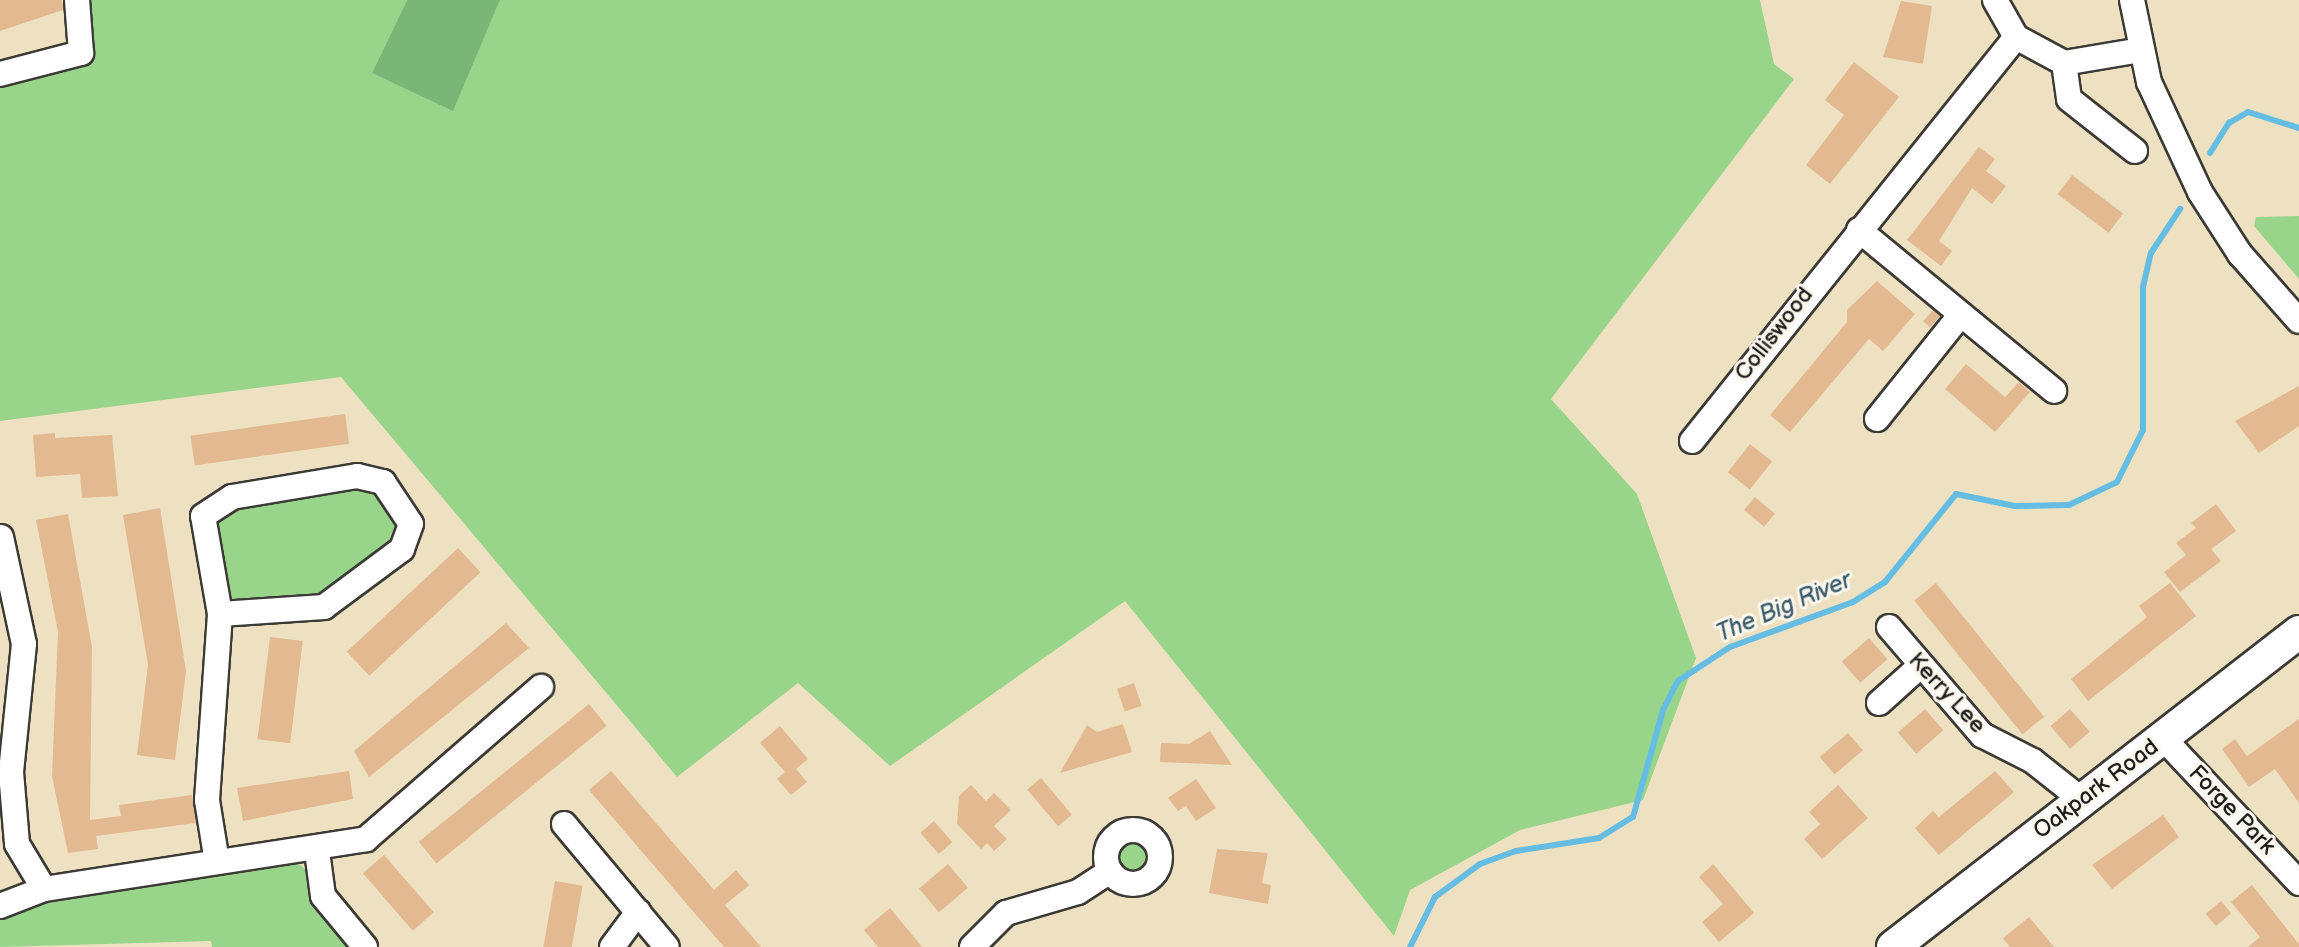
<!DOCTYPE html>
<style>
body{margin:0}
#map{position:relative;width:2299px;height:947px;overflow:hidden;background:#eee1c1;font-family:"Balsamiq Sans",sans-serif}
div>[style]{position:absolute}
.green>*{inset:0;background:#98d58a}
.round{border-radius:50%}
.forest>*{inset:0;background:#7ab676}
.stream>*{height:6px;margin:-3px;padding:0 3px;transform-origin:3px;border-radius:3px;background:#66bde3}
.building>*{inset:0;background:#e3b991;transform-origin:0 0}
.roads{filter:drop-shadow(2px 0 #3c3a35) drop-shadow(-2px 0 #3c3a35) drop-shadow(0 2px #3c3a35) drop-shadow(0 -2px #3c3a35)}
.minor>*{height:24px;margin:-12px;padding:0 12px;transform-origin:12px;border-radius:12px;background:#fff}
.minor>.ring{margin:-12px;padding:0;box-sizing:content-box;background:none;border:24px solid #fff;border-radius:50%}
.major>*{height:32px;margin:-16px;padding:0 16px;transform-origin:16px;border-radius:16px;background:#fff}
span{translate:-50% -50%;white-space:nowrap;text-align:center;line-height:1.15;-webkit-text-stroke:6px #fbf7ec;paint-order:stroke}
.street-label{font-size:23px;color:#1c1c1c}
.water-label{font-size:24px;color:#3a5c6c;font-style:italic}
</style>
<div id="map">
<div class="green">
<div style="clip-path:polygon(87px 0,407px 0,372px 73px,453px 109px,500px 0,1760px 0,1774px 64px,1794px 79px,1551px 399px,1637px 494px,1696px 658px,1643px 800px,1520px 830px,1410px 890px,1394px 936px,1125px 601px,890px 766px,798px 683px,677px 777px,341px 377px,0 421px,0 82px,95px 56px)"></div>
<div style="clip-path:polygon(2299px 216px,2299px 279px,2254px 226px,2256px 217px)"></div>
<div style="clip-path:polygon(367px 488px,381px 496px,400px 525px,398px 537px,316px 600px,239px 605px,226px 597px,214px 514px,226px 507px)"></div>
<div class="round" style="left:1116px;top:840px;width:34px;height:34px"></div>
<div style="clip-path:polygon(295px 861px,309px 872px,352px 947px,212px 947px,211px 941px,0 947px,0 917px,57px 894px)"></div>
</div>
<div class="forest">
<div style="clip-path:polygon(407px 0,500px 0,453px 111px,372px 73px)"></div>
</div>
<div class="stream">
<div style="left:2210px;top:153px;width:36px;rotate:-58deg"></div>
<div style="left:2229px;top:123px;width:22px;rotate:-30deg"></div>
<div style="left:2248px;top:112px;width:53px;rotate:17.4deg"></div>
<div style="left:1410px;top:947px;width:56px;rotate:-63.4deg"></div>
<div style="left:1435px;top:897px;width:56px;rotate:-36.3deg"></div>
<div style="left:1480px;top:864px;width:38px;rotate:-20deg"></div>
<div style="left:1516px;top:851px;width:84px;rotate:-8.9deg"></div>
<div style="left:1599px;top:838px;width:40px;rotate:-32deg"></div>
<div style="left:1633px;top:817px;width:111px;rotate:-74.3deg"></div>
<div style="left:1663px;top:710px;width:33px;rotate:-63deg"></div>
<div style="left:1678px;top:681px;width:62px;rotate:-33.2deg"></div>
<div style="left:1730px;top:647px;width:131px;rotate:-20.1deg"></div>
<div style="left:1853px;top:602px;width:38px;rotate:-32deg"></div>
<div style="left:1885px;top:582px;width:113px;rotate:-51.1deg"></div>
<div style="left:1956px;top:494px;width:60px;rotate:11.5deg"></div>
<div style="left:2015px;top:506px;width:54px;rotate:-1.1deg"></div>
<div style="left:2069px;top:505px;width:53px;rotate:-25.6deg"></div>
<div style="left:2117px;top:482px;width:58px;rotate:-63.4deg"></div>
<div style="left:2143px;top:430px;width:143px;rotate:-90deg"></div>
<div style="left:2143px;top:287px;width:35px;rotate:-77deg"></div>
<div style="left:2151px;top:253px;width:53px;rotate:-56.6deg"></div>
</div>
<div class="building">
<div style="clip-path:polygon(0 0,62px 0,63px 10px,0 31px)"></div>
<div style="clip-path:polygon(1901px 1px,1932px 6px,1923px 64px,1883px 57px)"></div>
<div style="clip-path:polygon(1854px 62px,1899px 97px,1830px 184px,1806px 165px,1844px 115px,1825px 100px)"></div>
<div style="clip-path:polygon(1979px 147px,1995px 159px,1986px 171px,2006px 186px,1992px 204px,1972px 188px,1939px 241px,1952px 251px,1941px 266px,1907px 240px)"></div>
<div style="left:2072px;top:175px;width:64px;height:24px;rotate:37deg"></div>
<div style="clip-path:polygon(1877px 281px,1915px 314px,1883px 351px,1869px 339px,1790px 432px,1770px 415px,1847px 322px,1847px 310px)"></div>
<div style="left:1933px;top:310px;width:9px;height:15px;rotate:41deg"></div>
<div style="clip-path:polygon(1966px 364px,2005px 397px,2019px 382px,2030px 392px,1995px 432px,1945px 389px)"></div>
<div style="clip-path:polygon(2299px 386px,2299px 426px,2259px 453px,2235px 421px)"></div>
<div style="left:345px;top:414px;width:30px;height:156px;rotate:82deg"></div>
<div style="clip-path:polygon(55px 433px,55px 438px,112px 435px,118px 496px,82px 498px,80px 474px,36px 477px,33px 435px)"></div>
<div style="left:1750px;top:444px;width:28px;height:36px;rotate:38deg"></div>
<div style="left:1755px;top:497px;width:26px;height:17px;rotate:40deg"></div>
<div style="clip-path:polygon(2216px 504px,2236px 531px,2211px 549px,2221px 561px,2180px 592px,2164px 572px,2186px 555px,2176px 543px,2196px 528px,2191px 523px)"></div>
<div style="clip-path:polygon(160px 508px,186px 671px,175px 760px,137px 755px,148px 665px,123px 515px)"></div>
<div style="clip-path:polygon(68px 514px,92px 647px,90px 820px,121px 816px,119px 805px,192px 795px,196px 823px,96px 836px,98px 849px,68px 853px,52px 776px,58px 632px,36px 520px)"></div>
<div style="left:458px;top:548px;width:33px;height:152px;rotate:47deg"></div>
<div style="left:1936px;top:583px;width:172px;height:28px;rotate:51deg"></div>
<div style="clip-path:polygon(2170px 583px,2196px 616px,2088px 701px,2071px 679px,2147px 617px,2139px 606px)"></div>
<div style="clip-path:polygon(506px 623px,529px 648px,369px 777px,354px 751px)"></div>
<div style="left:270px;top:637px;width:33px;height:103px;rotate:7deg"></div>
<div style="left:1869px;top:638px;width:28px;height:36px;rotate:49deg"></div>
<div style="left:1134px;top:683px;width:24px;height:18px;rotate:71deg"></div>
<div style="left:589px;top:704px;width:28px;height:219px;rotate:51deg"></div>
<div style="left:1925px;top:709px;width:28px;height:36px;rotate:49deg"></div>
<div style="left:2070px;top:709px;width:30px;height:26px;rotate:49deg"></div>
<div style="clip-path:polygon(2299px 719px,2299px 803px,2275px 769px,2249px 787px,2222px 749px,2235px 739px,2247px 756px)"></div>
<div style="clip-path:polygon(1123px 724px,1132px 752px,1060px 773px,1087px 725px,1097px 732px)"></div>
<div style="clip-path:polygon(780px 726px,808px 759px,796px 769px,807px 782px,791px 795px,777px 779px,785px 772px,760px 743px)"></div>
<div style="clip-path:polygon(1210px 731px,1232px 765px,1160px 762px,1161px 743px,1189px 744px)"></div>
<div style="left:1848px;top:733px;width:23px;height:37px;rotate:50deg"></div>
<div style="clip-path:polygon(349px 771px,353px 799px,243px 821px,237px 788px)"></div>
<div style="clip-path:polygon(611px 771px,714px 890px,736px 870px,749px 885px,725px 905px,761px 947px,724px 947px,692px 910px,589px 790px)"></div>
<div style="clip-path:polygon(1995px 771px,2014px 792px,1939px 855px,1915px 828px,1933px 811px,1939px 817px)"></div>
<div style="left:1041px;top:778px;width:48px;height:18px;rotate:50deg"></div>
<div style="clip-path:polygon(1196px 779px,1216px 808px,1196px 821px,1186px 806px,1178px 811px,1168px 798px)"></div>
<div style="clip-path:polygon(971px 785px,986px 801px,994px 793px,1011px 810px,994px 826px,1007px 839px,994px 851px,987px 843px,981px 849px,957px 824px,959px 796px)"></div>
<div style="clip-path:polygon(1838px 785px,1868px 818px,1822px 859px,1804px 839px,1820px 824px,1809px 812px)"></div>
<div style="clip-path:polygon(2163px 815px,2179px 837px,2112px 889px,2092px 865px)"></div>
<div style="left:934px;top:821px;width:28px;height:18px;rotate:49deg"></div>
<div style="clip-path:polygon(1217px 849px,1268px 853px,1262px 883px,1271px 885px,1268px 904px,1209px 893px)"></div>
<div style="left:384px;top:855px;width:76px;height:28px;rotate:49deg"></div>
<div style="left:948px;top:864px;width:31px;height:38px;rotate:50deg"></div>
<div style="clip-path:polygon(1713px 864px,1754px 913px,1719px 942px,1702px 922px,1723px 904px,1699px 877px)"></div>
<div style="left:555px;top:881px;width:28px;height:67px;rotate:10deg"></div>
<div style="clip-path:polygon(2252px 885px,2299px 944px,2299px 947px,2248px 947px,2260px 937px,2231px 902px)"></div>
<div style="left:2221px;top:901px;width:16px;height:20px;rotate:50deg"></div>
<div style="clip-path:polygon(890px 908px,922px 947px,878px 947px,864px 930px)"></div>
<div style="clip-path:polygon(2029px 917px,2054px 947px,2010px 947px,2003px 938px)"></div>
</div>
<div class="roads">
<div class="minor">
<div style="left:1995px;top:0;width:43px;rotate:60.4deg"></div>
<div style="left:2016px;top:37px;width:55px;rotate:28.4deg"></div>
<div style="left:2064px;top:63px;width:78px;rotate:-9.6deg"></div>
<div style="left:2132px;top:0;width:84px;rotate:78.3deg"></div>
<div style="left:2149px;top:82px;width:121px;rotate:65.1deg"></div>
<div style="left:2200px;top:192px;width:74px;rotate:57.2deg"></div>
<div style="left:2240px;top:254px;width:89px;rotate:48.6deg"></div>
<div style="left:2064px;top:63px;width:36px;rotate:82deg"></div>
<div style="left:2069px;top:99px;width:84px;rotate:38.2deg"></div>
<div style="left:0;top:74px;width:84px;rotate:-14.5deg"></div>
<div style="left:81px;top:53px;width:53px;rotate:-94.3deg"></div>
<div style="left:1859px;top:230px;width:253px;rotate:39.5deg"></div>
<div style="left:1877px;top:419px;width:134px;rotate:-51.3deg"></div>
<div style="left:1692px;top:441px;width:518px;rotate:-51.27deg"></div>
<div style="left:1px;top:537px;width:109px;rotate:77.9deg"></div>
<div style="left:24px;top:644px;width:129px;rotate:95.8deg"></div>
<div style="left:11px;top:772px;width:72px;rotate:85.2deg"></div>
<div style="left:17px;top:844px;width:52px;rotate:59deg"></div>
<div style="left:1889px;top:627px;width:143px;rotate:49.3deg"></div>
<div style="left:1982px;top:735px;width:57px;rotate:27deg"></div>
<div style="left:2033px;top:761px;width:61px;rotate:38.4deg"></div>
<div style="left:1879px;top:703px;width:54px;rotate:-42deg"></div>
<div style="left:2163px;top:738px;width:199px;rotate:46.8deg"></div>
<div style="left:564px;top:824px;width:160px;rotate:50.1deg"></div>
<div class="ring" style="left:1106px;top:830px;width:30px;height:30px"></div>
<div style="left:317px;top:851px;width:45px;rotate:82.4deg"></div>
<div style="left:323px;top:896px;width:66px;rotate:50.5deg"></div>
<div style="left:217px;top:862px;width:63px;rotate:-99.2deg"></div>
<div style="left:207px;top:800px;width:186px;rotate:-86deg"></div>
<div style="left:220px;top:614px;width:99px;rotate:-99.8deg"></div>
<div style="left:203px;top:516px;width:35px;rotate:-33deg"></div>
<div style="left:232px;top:497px;width:127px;rotate:-9.5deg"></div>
<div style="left:357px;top:476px;width:27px;rotate:13deg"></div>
<div style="left:383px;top:482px;width:50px;rotate:56.3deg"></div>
<div style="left:411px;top:524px;width:27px;rotate:110deg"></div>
<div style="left:402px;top:549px;width:97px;rotate:143.4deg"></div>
<div style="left:324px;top:607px;width:104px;rotate:176.1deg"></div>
<div style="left:0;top:906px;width:47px;rotate:-21.1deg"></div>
<div style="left:44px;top:889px;width:326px;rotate:-8.8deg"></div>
<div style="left:366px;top:839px;width:232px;rotate:-41deg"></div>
<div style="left:612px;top:947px;width:44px;rotate:-53.4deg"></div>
<div style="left:972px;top:947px;width:48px;rotate:-45deg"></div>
<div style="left:1006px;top:913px;width:75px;rotate:-16.3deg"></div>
<div style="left:1078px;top:892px;width:38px;rotate:-33deg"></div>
</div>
<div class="major">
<div style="left:1893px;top:947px;width:514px;rotate:-37.81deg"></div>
</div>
</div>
<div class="street-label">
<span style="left:1774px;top:334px;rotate:-52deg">Colliswood</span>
<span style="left:1947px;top:693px;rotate:47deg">Kerry Lee</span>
<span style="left:2096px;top:789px;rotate:-37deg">Oakpark Road</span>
<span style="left:2232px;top:810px;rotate:46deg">Forge Park</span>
</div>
<div class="water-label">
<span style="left:1784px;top:607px;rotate:-23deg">The Big River</span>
</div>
</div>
